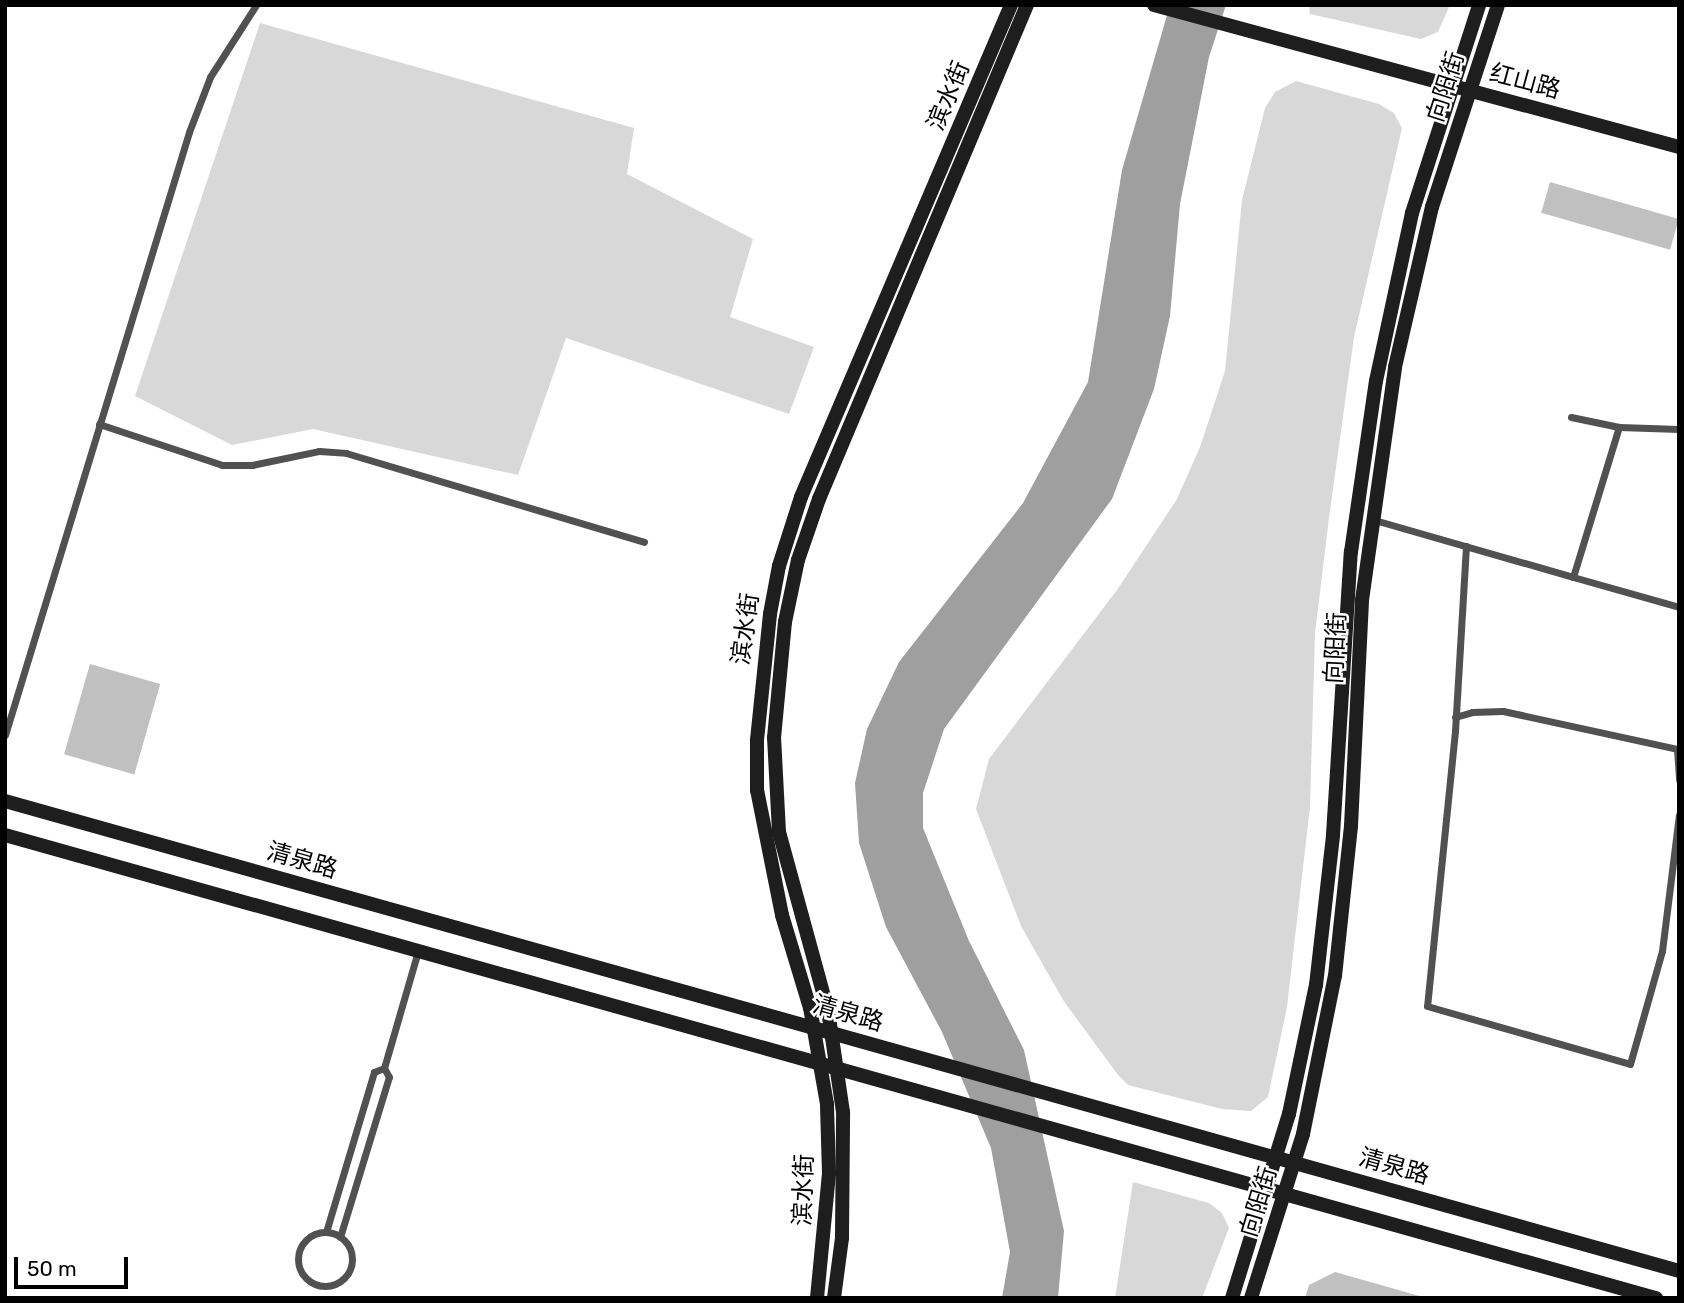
<!DOCTYPE html>
<meta charset="utf-8">
<style>
body{margin:0}
#map{position:relative;width:1684px;height:1303px;overflow:hidden;background:#fff;font-family:Rubik,"Noto Sans SC",sans-serif}
div>[style]{position:absolute}
.green>*{inset:0;background:#d8d8d8}
.water>*{inset:0;background:#9f9f9f}
.building>*{inset:0;background:#c0c0c0;transform-origin:0 0}
.lane>*{height:7px;margin:-3.5px;padding:0 3.5px;transform-origin:3.5px;border-radius:3.5px;background:#515151}
.lane>.ring{margin:-3.5px;padding:0;box-sizing:content-box;background:none;border:7px solid #515151;border-radius:50%}
.secondary>*{height:14px;margin:-7px;padding:0 7px;transform-origin:7px;border-radius:7px;background:#1e1e1e}
span{translate:-50% -50%;white-space:nowrap;text-align:center;line-height:1.15;-webkit-text-stroke:5px #fff;paint-order:stroke}
.street-label{font-size:24px;color:#000}
.frame{position:absolute;inset:0;border:7px solid #000;pointer-events:none}
.scale{position:absolute;left:14px;top:1257px;width:114px;height:32px;box-sizing:border-box;border:4px solid #000;border-top:0;padding-left:9px;font-size:21px;line-height:24px;white-space:nowrap;color:#000;-webkit-text-stroke:5px #fff;paint-order:stroke}
</style>
<div id="map">
<div class="green">
<div style="clip-path:polygon(1309px 5px,1450px 5px,1438px 32px,1421px 39px,1310px 14px)"></div>
<div style="clip-path:polygon(260px 23px,634px 128px,627px 174px,753px 239px,730px 317px,814px 347px,789px 414px,566px 338px,518px 475px,313px 429px,232px 445px,135px 396px)"></div>
<div style="clip-path:polygon(1296px 81px,1379px 104px,1394px 113px,1402px 128px,1354px 337px,1329px 518px,1315px 633px,1310px 807px,1287px 1007px,1268px 1097px,1251px 1111px,1222px 1109px,1128px 1085px,1118px 1075px,1063px 1000px,1021px 926px,976px 809px,989px 759px,1117px 590px,1177px 499px,1200px 447px,1225px 371px,1242px 200px,1265px 108px,1275px 92px)"></div>
<div style="clip-path:polygon(1133px 1182px,1209px 1203px,1222px 1213px,1229px 1228px,1202px 1298px,1115px 1298px)"></div>
</div>
<div class="water">
<div style="clip-path:polygon(1170px 5px,1226px 5px,1209px 57px,1180px 204px,1170px 316px,1154px 389px,1112px 499px,944px 729px,923px 793px,923px 828px,969px 941px,1024px 1050px,1064px 1231px,1058px 1298px,1002px 1298px,1010px 1252px,991px 1148px,942px 1032px,886px 927px,859px 843px,855px 783px,867px 729px,899px 662px,1023px 503px,1088px 382px,1122px 170px)"></div>
</div>
<div class="building">
<div style="left:1550px;top:182px;width:134px;height:32px;rotate:16deg"></div>
<div style="left:90px;top:664px;width:73px;height:94px;rotate:16deg"></div>
<div style="clip-path:polygon(1335px 1272px,1423px 1297px,1422px 1298px,1305px 1298px,1309px 1285px)"></div>
</div>
<div class="lane">
<div style="left:1571px;top:417px;width:49px;rotate:11.8deg"></div>
<div style="left:1619px;top:427px;width:60px;rotate:1.9deg"></div>
<div style="left:99px;top:424px;width:130px;rotate:18.4deg"></div>
<div style="left:222px;top:465px;width:30px"></div>
<div style="left:252px;top:465px;width:68px;rotate:-11.8deg"></div>
<div style="left:319px;top:451px;width:27px;rotate:4deg"></div>
<div style="left:346px;top:453px;width:311px;rotate:16.6deg"></div>
<div style="left:1371px;top:519px;width:210px;rotate:16deg"></div>
<div style="left:1573px;top:577px;width:157px;rotate:-73deg"></div>
<div style="left:1466px;top:546px;width:185px;rotate:93.4deg"></div>
<div style="left:1455px;top:731px;width:276px;rotate:95.8deg"></div>
<div style="left:1427px;top:1006px;width:211px;rotate:15.9deg"></div>
<div style="left:1630px;top:1064px;width:117px;rotate:-74.2deg"></div>
<div style="left:1662px;top:951px;width:137px;rotate:-82.9deg"></div>
<div style="left:1573px;top:577px;width:110px;rotate:15.8deg"></div>
<div style="left:1455px;top:717px;width:18px;rotate:-16deg"></div>
<div style="left:1472px;top:712px;width:31px;rotate:-2deg"></div>
<div style="left:1503px;top:711px;width:178px;rotate:12.3deg"></div>
<div style="left:1677px;top:749px;width:31px;rotate:86deg"></div>
<div style="left:5px;top:735px;width:630px;rotate:-73.03deg"></div>
<div style="left:189px;top:132px;width:59px;rotate:-69.1deg"></div>
<div style="left:210px;top:77px;width:85px;rotate:-57.4deg"></div>
<div style="left:326px;top:1232px;width:167px;rotate:-73.3deg"></div>
<div style="left:374px;top:1072px;width:11px;rotate:-22deg"></div>
<div class="ring" style="left:298px;top:1232px;width:47px;height:47px"></div>
<div style="left:340px;top:1237px;width:167px;rotate:-73deg"></div>
<div style="left:389px;top:1077px;width:10px;rotate:-119deg"></div>
<div style="left:384px;top:1068px;width:122px;rotate:-73.8deg"></div>
</div>
<div class="secondary">
<div style="left:1154px;top:5px;width:544px;rotate:15.14deg"></div>
<div style="left:5px;top:801px;width:1739px;rotate:15.68deg"></div>
<div style="left:5px;top:835px;width:1715px;rotate:15.67deg"></div>
<div style="left:817px;top:1298px;width:126px;rotate:-84.5deg"></div>
<div style="left:829px;top:1173px;width:69px;rotate:-91.7deg"></div>
<div style="left:827px;top:1104px;width:97px;rotate:-100deg"></div>
<div style="left:810px;top:1008px;width:97px;rotate:-106.8deg"></div>
<div style="left:782px;top:915px;width:127px;rotate:-101.3deg"></div>
<div style="left:757px;top:790px;width:50px;rotate:-90deg"></div>
<div style="left:757px;top:740px;width:127px;rotate:-84.1deg"></div>
<div style="left:770px;top:614px;width:49px;rotate:-79.4deg"></div>
<div style="left:779px;top:566px;width:72px;rotate:-72.3deg"></div>
<div style="left:801px;top:497px;width:535px;rotate:-66.89deg"></div>
<div style="left:834px;top:1298px;width:61px;rotate:-82.4deg"></div>
<div style="left:842px;top:1238px;width:126px;rotate:-89.5deg"></div>
<div style="left:843px;top:1112px;width:102px;rotate:-98.4deg"></div>
<div style="left:828px;top:1011px;width:186px;rotate:-105.3deg"></div>
<div style="left:779px;top:832px;width:94px;rotate:-93deg"></div>
<div style="left:774px;top:738px;width:117px;rotate:-84.6deg"></div>
<div style="left:785px;top:622px;width:63px;rotate:-78.2deg"></div>
<div style="left:798px;top:560px;width:65px;rotate:-71deg"></div>
<div style="left:819px;top:499px;width:536px;rotate:-67.17deg"></div>
<div style="left:1232px;top:1298px;width:193px;rotate:-72.8deg"></div>
<div style="left:1289px;top:1114px;width:132px;rotate:-78.2deg"></div>
<div style="left:1316px;top:985px;width:151px;rotate:-83.5deg"></div>
<div style="left:1333px;top:835px;width:284px;rotate:-86.4deg"></div>
<div style="left:1351px;top:552px;width:173px;rotate:-81.7deg"></div>
<div style="left:1376px;top:381px;width:172px;rotate:-77.9deg"></div>
<div style="left:1412px;top:213px;width:219px;rotate:-72.1deg"></div>
<div style="left:1251px;top:1298px;width:172px;rotate:-72.4deg"></div>
<div style="left:1303px;top:1134px;width:161px;rotate:-78.6deg"></div>
<div style="left:1335px;top:976px;width:151px;rotate:-83.9deg"></div>
<div style="left:1351px;top:826px;width:226px;rotate:-87.2deg"></div>
<div style="left:1362px;top:600px;width:235px;rotate:-81.9deg"></div>
<div style="left:1395px;top:367px;width:164px;rotate:-77deg"></div>
<div style="left:1432px;top:207px;width:213px;rotate:-71.9deg"></div>
</div>
<div class="street-label">
<span style="left:1525px;top:82px;rotate:15deg">红山路</span>
<span style="left:1446px;top:87px;rotate:-72deg">向阳街</span>
<span style="left:949px;top:96px;rotate:-67deg">滨水街</span>
<span style="left:746px;top:629px;rotate:-82deg">滨水街</span>
<span style="left:1336px;top:648px;rotate:-87deg">向阳街</span>
<span style="left:302px;top:861px;rotate:16deg">清泉路</span>
<span style="left:848px;top:1014px;rotate:16deg">清泉路</span>
<span style="left:1394px;top:1167px;rotate:16deg">清泉路</span>
<span style="left:804px;top:1190px;rotate:-88deg">滨水街</span>
<span style="left:1259px;top:1202px;rotate:-73deg">向阳街</span>
</div>
<div class="frame"></div>
<div class="scale">50 m</div>
</div>
